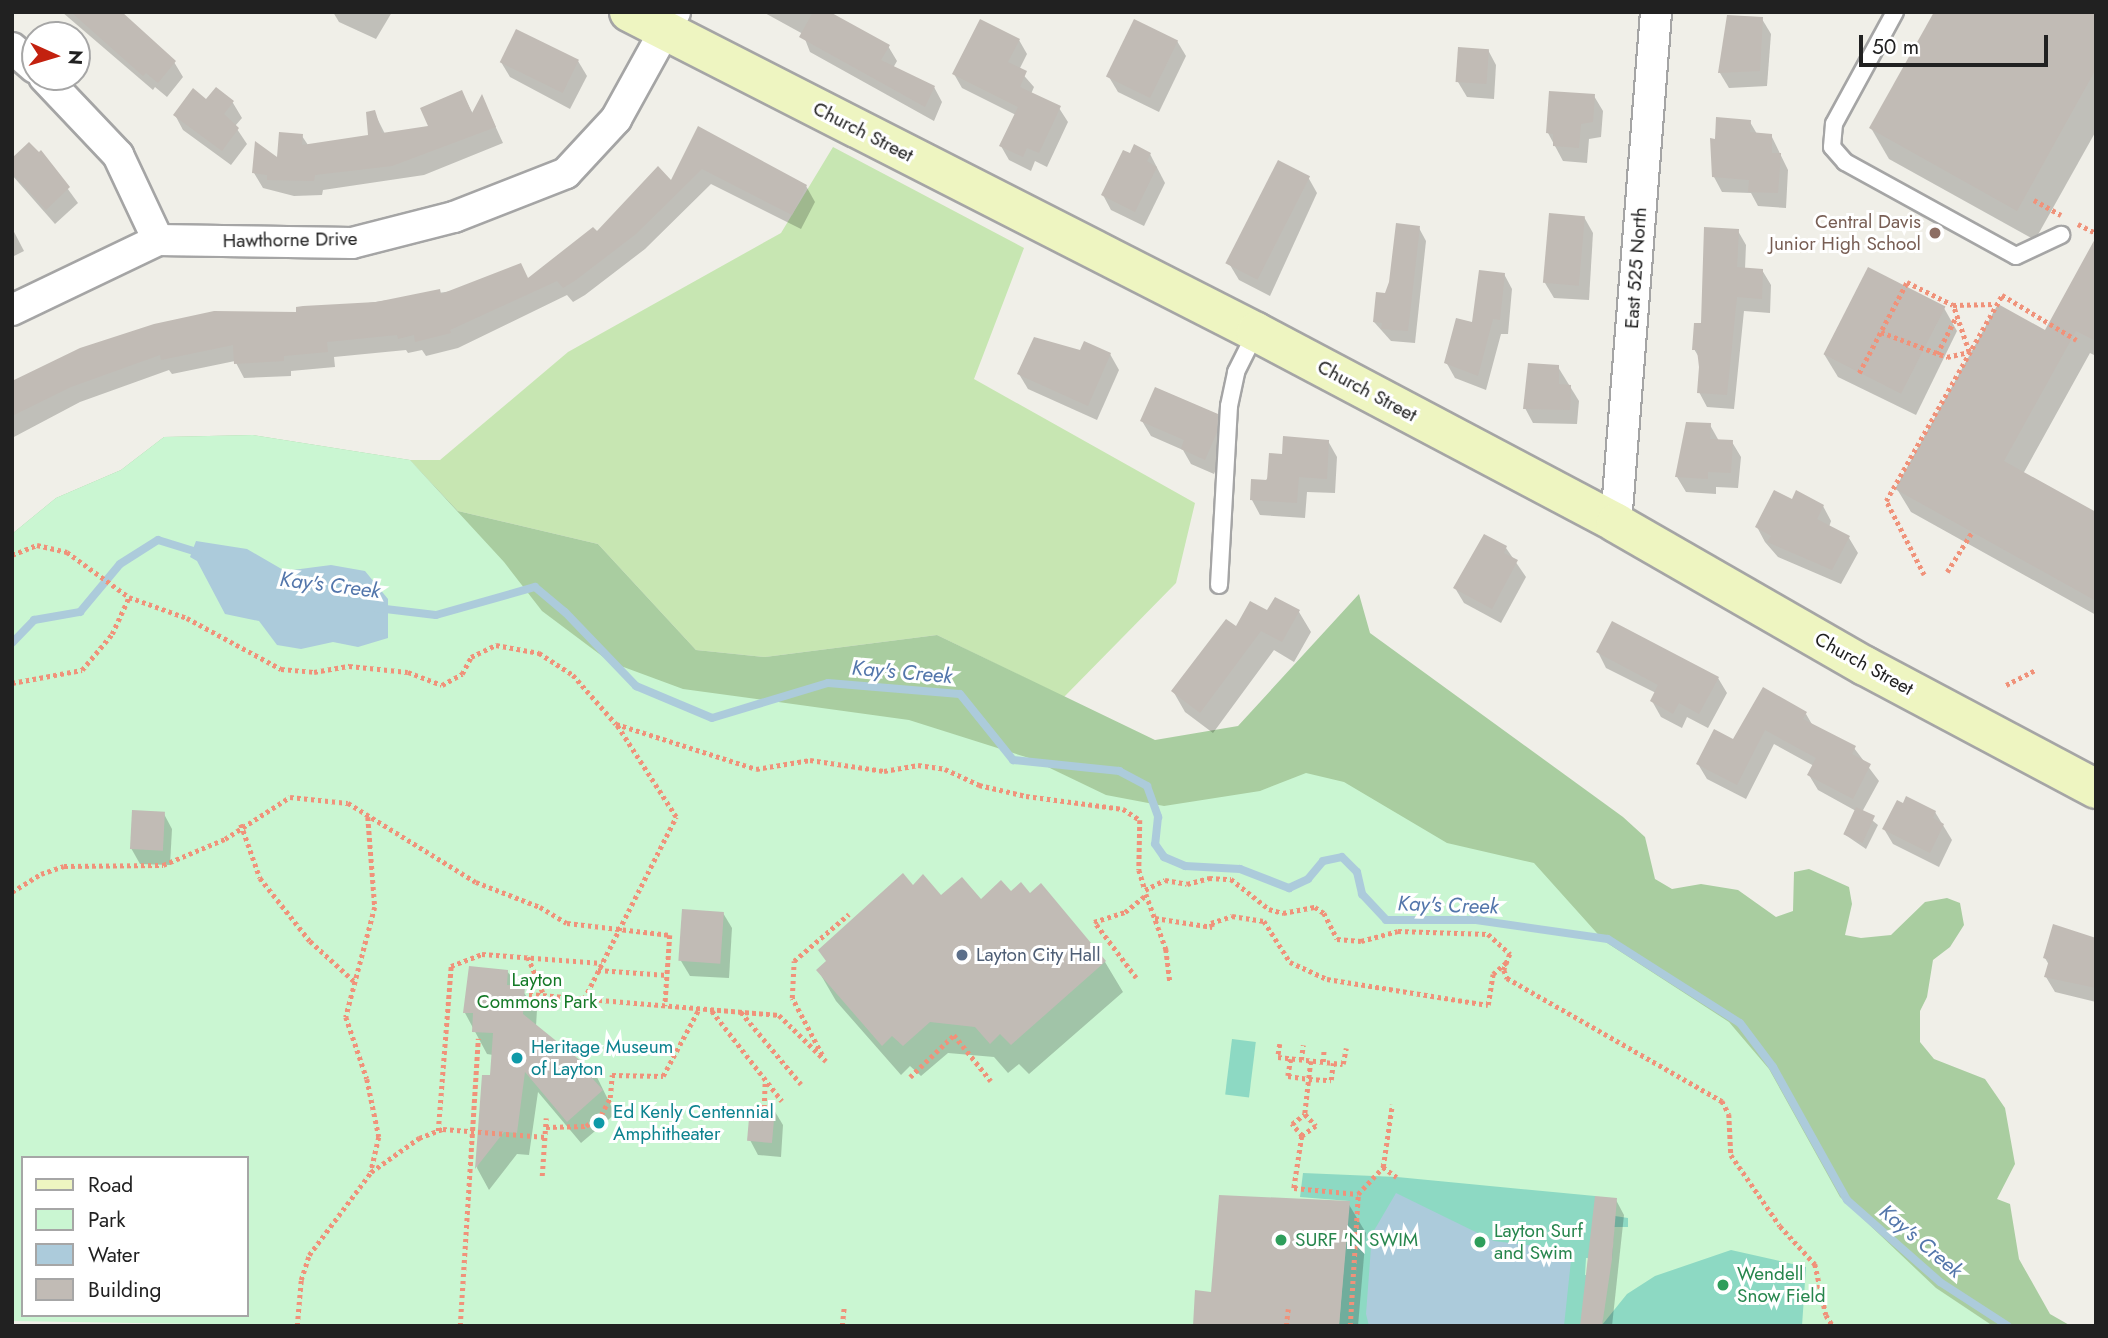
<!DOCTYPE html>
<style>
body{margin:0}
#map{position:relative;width:2108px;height:1338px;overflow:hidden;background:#f0efe8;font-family:Jost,sans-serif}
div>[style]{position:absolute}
.grass>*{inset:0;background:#c7e6b2}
.forest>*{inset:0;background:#a9cda0}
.park>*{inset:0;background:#caf6d2}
.pitch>*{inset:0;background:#8dd9c3;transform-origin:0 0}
.water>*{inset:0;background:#accbdb}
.shadow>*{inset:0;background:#0003}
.stream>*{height:8px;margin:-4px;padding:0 4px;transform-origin:4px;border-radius:4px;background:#accbdb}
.building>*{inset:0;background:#c1bbb5;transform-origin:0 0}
.path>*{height:4.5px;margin-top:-2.25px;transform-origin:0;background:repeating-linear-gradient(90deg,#f0927a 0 3.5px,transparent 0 7px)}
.roads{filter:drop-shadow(2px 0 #a5a5a5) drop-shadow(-2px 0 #a5a5a5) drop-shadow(0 2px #a5a5a5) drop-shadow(0 -2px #a5a5a5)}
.lane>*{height:16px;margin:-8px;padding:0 8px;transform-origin:8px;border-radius:8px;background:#fff}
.street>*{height:30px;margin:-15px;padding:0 15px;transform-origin:15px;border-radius:15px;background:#fff}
.secondary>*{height:38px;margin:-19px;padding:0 19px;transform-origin:19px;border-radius:19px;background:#eef5c1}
.dots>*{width:19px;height:19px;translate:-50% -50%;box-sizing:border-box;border:4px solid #fff;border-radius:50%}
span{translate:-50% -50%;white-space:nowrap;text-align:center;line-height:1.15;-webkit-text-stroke:6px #fff;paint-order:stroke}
.street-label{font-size:19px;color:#212121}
.education-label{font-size:19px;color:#785e54}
.right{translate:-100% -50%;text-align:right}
.service-label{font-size:19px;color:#4e5e75}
.left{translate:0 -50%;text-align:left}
.park-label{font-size:19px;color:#147927}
.culture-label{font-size:19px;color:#0d838f}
.leisure-label{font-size:19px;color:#27864d}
.water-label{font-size:21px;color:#5376ab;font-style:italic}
.frame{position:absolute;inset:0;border:14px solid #212121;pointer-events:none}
.legend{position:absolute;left:21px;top:1156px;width:228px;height:161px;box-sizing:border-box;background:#fff;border:2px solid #a6a6a6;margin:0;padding:9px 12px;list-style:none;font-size:21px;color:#212121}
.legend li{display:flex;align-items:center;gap:14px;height:35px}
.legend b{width:35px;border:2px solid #a6a6a6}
.north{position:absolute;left:21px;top:21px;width:70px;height:70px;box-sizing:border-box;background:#fff;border:2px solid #a6a6a6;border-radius:50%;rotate:94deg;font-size:19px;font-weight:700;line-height:28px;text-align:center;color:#212121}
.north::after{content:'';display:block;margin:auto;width:24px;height:32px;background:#c3210f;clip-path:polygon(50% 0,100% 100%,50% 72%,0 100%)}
.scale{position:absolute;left:1859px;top:35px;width:189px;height:32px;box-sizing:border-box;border:4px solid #212121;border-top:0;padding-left:9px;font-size:21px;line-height:24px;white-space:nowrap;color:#212121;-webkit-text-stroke:5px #fff;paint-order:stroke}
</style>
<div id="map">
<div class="grass">
<div style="clip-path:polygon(833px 147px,1024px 248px,974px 379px,1195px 503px,1176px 583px,1064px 697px,937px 635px,765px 657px,696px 650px,598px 544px,458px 511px,410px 460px,440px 460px,568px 352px,781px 233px)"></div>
</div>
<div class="forest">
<div style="clip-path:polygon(253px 435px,410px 460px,458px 511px,598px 544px,696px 650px,765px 657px,937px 635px,1155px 740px,1238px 726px,1359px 594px,1370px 633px,1623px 817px,1645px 837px,1655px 879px,1672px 889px,1701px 884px,1738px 890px,1776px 917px,1793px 911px,1794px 872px,1809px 869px,1849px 887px,1852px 904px,1845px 935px,1861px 938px,1891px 935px,1925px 902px,1947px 898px,1960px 903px,1964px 925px,1950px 947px,1933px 960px,1927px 997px,1920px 1011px,1920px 1042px,1934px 1059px,1985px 1079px,2005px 1108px,2015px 1164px,1997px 1199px,2010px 1204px,2019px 1259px,2050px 1314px,2071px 1326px,1825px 1326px,12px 534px,56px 498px,121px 470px,164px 437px)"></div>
</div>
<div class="park">
<div style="clip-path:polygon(evenodd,253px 435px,410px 460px,504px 562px,542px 611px,610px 662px,683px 689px,909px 720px,1029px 758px,1106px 795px,1164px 806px,1260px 791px,1306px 773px,1344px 782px,1447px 843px,1534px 863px,1604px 941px,1729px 1022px,1769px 1069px,1840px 1197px,1936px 1288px,1993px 1326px,323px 1326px,12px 1321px,12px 534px,56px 498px,121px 470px,164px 437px,253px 435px,23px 1158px,247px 1158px,247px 1315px,23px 1315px,23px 1158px)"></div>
</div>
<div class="pitch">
<div style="left:1232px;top:1039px;width:24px;height:56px;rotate:7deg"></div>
<div style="clip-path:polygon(1303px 1173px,1397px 1177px,1595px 1196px,1615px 1216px,1628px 1218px,1628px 1227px,1614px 1227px,1612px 1259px,1586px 1258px,1585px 1275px,1607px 1277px,1602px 1325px,1627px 1294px,1655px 1276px,1731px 1250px,1806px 1267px,1802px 1326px,1339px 1326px,1349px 1201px,1300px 1197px)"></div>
</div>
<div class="water">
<div style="clip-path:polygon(196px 541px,247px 549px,285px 571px,331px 565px,365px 571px,388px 599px,388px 638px,358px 647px,333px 642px,301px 649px,277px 645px,259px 621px,225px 614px,197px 561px,190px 557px)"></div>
<div style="clip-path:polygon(1396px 1193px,1494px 1241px,1572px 1251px,1564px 1326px,1369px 1326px,1366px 1314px,1372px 1234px)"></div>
</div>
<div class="shadow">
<div style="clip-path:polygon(62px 12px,117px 12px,174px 62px,183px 77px,167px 97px,155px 87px,153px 90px)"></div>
<div style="clip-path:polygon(333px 12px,392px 12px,376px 39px,339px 22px)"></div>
<div style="clip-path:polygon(763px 12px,827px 12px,888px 46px,897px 61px,893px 68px,934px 87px,942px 102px,934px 121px,810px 52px,803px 34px)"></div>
<div style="clip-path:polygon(2096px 12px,2096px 131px,2035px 240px,1889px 159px,1871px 128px)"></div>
<div style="clip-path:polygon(1728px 17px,1762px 19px,1771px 34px,1767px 86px,1729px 88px,1720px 73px)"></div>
<div style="clip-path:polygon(1019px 40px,1027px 54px,1019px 70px,1034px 87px,1031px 94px,1059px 108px,1068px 122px,1047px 167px,1035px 161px,1031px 171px,1009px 160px,1001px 146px,1016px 115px,962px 88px,954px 74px)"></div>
<div style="clip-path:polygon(1177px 41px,1186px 56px,1159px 112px,1118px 92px,1109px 77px)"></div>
<div style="clip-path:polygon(1488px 50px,1496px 65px,1494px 99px,1467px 97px,1458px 82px)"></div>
<div style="clip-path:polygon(578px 61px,587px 76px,570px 109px,510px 77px,501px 62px)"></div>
<div style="clip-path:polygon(216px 90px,233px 103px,242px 118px,235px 126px,247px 144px,231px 165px,183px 130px,175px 115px,206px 102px)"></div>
<div style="clip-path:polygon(462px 93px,473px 114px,482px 97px,503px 143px,424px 175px,323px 190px,322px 195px,294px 196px,263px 188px,254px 173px,278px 160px,302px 136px,308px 145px,370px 136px,374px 112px,385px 134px,430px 127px)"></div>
<div style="clip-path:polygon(1594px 96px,1603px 111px,1601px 137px,1589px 139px,1587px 163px,1563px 161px,1548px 133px)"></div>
<div style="clip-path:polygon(1750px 122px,1757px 134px,1771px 135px,1788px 170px,1786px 208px,1758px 206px,1751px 193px,1722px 192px,1714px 177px,1716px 141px)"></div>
<div style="clip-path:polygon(699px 128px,806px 186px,815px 202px,801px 229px,711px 184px,645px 249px,585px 295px,573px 302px,567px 295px,458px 348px,426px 356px,422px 350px,408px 353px,406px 350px,334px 357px,335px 367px,291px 371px,291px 376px,244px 378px,235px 361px,172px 374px,169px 370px,80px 402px,12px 438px,12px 381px,298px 313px,529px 280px,671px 183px)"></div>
<div style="clip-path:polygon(41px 152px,78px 203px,55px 224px,12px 175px,12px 160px)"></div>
<div style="clip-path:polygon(1150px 154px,1165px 183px,1144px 226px,1111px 210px,1103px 195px,1130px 155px)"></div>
<div style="clip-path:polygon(1308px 177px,1317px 193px,1270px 296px,1239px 280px,1230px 265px)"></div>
<div style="clip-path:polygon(1584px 217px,1593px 233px,1589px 300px,1554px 298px,1545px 283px)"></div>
<div style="clip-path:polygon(12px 228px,24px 251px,12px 257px)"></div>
<div style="clip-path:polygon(1419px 228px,1426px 241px,1415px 343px,1391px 341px,1374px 322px)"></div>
<div style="clip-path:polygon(1738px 231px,1746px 245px,1745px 269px,1762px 270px,1771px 285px,1770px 313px,1744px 311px,1734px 409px,1707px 407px,1699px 392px,1700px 359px,1694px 349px)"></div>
<div style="clip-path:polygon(2096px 260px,2096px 356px,2090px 353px,2023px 474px,2096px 514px,2096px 615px,1911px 512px,1897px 489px,2045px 333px)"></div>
<div style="clip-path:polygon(1504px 274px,1512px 289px,1508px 334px,1501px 334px,1486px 390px,1455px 378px,1446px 362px)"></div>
<div style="clip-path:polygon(1944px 308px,1957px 331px,1916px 415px,1838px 377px,1824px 354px)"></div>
<div style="clip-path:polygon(1081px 352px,1110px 354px,1119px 370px,1097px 420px,1028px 389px,1019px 374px)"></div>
<div style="clip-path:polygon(1558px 367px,1579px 401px,1577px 424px,1533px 423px,1525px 408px)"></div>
<div style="clip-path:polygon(1217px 415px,1226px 431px,1225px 448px,1214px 474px,1191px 464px,1183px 450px,1151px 436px,1142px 421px)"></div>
<div style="clip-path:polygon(1710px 425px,1719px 441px,1732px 442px,1741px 457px,1738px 488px,1716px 487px,1716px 494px,1686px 492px,1677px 477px)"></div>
<div style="clip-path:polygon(1328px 441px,1337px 457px,1335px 493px,1307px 492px,1305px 518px,1260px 515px,1252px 500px,1283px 456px)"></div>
<div style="clip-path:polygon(1792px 501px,1823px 506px,1831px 521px,1829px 527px,1849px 538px,1858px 553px,1841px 584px,1778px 557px,1765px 542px,1757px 527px)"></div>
<div style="clip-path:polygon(1506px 548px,1526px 577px,1501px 623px,1464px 603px,1455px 588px)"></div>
<div style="clip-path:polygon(1299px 612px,1311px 632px,1294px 662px,1274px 650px,1213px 733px,1185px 712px,1173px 691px,1236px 629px,1268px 613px)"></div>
<div style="clip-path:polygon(1598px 652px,1718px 678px,1727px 693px,1708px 728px,1687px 717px,1682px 728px,1661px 717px,1652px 701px,1656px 693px,1606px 668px)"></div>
<div style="clip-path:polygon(1806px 714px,1813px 726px,1854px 748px,1879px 781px,1862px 812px,1878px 825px,1866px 849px,1844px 834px,1856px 811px,1818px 790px,1809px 775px,1814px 766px,1774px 744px,1746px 799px,1707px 779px,1698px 764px,1734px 741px)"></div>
<div style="clip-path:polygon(1935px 812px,1952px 840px,1939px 867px,1893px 844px,1884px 829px)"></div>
<div style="clip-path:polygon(164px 814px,172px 829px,170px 865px,140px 864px,131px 848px)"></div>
<div style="clip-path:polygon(1041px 886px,1105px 962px,1123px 992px,1029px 1074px,1019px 1064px,1008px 1073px,994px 1057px,948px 1053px,921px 1076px,910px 1066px,901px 1075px,836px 1001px,818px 970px,912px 887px,941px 898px,981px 901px,1011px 894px,1030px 896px)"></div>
<div style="clip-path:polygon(723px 913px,732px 928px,729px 978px,690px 976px,681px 961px)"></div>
<div style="clip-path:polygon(2096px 940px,2096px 1002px,2055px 992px,2046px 977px,2049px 965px,2045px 958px)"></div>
<div style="clip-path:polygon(507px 971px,537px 1010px,536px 1026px,596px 1075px,615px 1114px,581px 1143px,538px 1092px,529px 1155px,517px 1154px,489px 1190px,477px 1168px,484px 1076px,492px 1077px,493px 1055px,487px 1054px,465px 1013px)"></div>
<div style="clip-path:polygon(774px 1110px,783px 1125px,781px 1157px,758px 1155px,750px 1140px)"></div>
<div style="clip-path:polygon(1616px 1200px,1624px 1215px,1612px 1326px,1582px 1326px)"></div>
<div style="clip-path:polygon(1348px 1203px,1366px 1233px,1358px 1326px,1194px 1326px,1212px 1293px)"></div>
</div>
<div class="stream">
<div style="left:377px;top:608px;width:59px;rotate:6.8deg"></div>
<div style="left:436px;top:615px;width:103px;rotate:-15.8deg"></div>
<div style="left:535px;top:587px;width:39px;rotate:40deg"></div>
<div style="left:565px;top:612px;width:103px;rotate:46.2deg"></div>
<div style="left:636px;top:686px;width:82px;rotate:22.8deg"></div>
<div style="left:712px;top:718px;width:121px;rotate:-16.8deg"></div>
<div style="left:828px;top:683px;width:132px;rotate:4.8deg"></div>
<div style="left:960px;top:694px;width:85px;rotate:51.2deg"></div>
<div style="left:1013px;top:760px;width:107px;rotate:5.9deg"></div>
<div style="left:1119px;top:771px;width:32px;rotate:28deg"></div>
<div style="left:1147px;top:786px;width:33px;rotate:70deg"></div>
<div style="left:1158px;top:817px;width:27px;rotate:96deg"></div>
<div style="left:1155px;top:844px;width:16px;rotate:55deg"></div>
<div style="left:1164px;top:857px;width:23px;rotate:23deg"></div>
<div style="left:1185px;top:866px;width:55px;rotate:3.1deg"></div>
<div style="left:1240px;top:869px;width:53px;rotate:21.2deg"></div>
<div style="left:1289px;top:888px;width:21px;rotate:-25deg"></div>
<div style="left:1308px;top:879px;width:23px;rotate:-50deg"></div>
<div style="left:1323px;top:861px;width:19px;rotate:-12deg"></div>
<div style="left:1342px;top:857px;width:21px;rotate:45deg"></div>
<div style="left:1357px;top:872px;width:23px;rotate:77deg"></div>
<div style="left:1362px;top:894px;width:35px;rotate:47deg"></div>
<div style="left:1386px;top:920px;width:90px"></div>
<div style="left:1476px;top:920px;width:133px;rotate:8.2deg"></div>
<div style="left:1608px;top:939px;width:156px;rotate:32.5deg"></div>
<div style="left:1740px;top:1023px;width:55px;rotate:53.1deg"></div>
<div style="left:1773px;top:1067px;width:152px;rotate:60.9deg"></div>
<div style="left:1847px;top:1200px;width:124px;rotate:41.4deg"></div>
<div style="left:1940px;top:1282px;width:81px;rotate:32.9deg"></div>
<div style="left:12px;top:643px;width:32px;rotate:-46deg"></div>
<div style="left:34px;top:620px;width:47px;rotate:-9.9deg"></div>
<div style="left:80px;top:612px;width:62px;rotate:-50.2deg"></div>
<div style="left:120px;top:564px;width:45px;rotate:-32.3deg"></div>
<div style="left:158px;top:540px;width:44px;rotate:17.2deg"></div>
</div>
<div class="building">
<div style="clip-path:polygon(71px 12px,122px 12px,176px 61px,158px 83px,146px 73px,143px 76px)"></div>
<div style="clip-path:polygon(813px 12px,830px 12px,890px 45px,881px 60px,935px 86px,925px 107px,799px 37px)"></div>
<div style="clip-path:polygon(1934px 12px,2096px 12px,2096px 69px,2017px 211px,1869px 128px)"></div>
<div style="clip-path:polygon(1727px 15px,1763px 17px,1760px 71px,1718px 73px)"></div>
<div style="clip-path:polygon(980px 19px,1020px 39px,1008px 62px,1027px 71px,1020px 87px,1061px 106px,1039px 153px,1027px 148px,1023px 157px,999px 146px,1018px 107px,952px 74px)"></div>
<div style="left:1134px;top:19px;width:49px;height:64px;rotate:26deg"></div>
<div style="left:516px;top:29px;width:70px;height:37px;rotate:26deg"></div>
<div style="left:1458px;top:47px;width:31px;height:35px;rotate:4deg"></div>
<div style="clip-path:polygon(216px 87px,234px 101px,224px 114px,239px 128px,222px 151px,173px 115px,193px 88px,206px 99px)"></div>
<div style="clip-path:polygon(462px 90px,472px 113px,482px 94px,496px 127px,392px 166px,315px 175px,314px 181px,267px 180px,267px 175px,252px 173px,255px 141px,277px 157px,279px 132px,303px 134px,302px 145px,368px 135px,366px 112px,375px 110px,382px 133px,428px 126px,420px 108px)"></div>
<div style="clip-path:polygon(1549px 91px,1595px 94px,1593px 122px,1581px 124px,1579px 148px,1553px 146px,1553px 134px,1546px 133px)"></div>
<div style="clip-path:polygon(1716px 117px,1751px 120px,1750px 132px,1772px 134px,1772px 153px,1781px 153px,1778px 193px,1748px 192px,1749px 180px,1712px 177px,1710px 138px,1715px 139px)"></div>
<div style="clip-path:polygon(698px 126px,807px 185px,792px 215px,702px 169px,636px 234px,576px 280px,563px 288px,557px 281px,450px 330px,451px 333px,415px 342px,414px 335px,398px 339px,397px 335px,327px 342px,328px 352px,284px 356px,284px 361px,234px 364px,233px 345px,161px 360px,160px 355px,71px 387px,12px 416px,12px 381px,80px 348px,154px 324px,214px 311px,296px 312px,296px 307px,303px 306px,376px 302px,440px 289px,441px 294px,521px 263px,528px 278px,593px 227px,597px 231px,658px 166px,671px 180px)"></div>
<div style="clip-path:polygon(29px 142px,39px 152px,41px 150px,70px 187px,46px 210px,12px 173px,12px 158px)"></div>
<div style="clip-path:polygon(1134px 144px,1151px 153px,1147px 161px,1157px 167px,1135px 212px,1101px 195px,1123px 150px,1130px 153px)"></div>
<div style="left:1278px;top:160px;width:36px;height:116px;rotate:27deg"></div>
<div style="left:1549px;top:213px;width:36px;height:70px;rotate:5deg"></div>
<div style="clip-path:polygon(1396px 223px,1420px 226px,1408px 331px,1381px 329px,1382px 323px,1373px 322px,1376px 292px,1385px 293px,1389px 282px)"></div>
<div style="clip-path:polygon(1704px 227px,1739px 229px,1737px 267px,1763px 269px,1762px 299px,1737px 297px,1727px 395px,1697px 393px,1699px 367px,1697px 350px,1692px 350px,1694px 323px,1701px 323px)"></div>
<div style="clip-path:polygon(2096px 237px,2096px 341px,2076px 331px,2004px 461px,2096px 512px,2096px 601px,1895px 489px,1998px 304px,2045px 330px)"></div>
<div style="left:1868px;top:267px;width:87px;height:98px;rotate:27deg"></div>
<div style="clip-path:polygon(1479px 270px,1505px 273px,1500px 320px,1493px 319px,1478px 376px,1444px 363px,1456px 318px,1472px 322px)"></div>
<div style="clip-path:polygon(1034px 337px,1080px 350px,1084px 341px,1111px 353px,1088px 406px,1017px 374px)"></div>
<div style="clip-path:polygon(1528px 363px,1559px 365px,1559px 384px,1571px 385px,1570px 410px,1523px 409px)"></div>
<div style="clip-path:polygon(1155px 387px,1218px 414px,1217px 432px,1205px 460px,1181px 449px,1184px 440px,1140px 421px)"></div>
<div style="clip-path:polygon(1686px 422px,1711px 423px,1710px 439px,1733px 440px,1731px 473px,1708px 472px,1708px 479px,1675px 477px)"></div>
<div style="clip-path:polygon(1283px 436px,1329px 440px,1327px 479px,1299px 477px,1297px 503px,1250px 500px,1251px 479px,1267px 480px,1269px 453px,1282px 454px)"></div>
<div style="clip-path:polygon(1774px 490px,1792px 499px,1796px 490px,1824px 505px,1817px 519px,1850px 536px,1832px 570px,1767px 542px,1771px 536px,1755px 527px)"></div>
<div style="clip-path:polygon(1484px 534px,1507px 546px,1504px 553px,1518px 560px,1492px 609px,1453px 588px)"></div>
<div style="clip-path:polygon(1275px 597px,1300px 610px,1282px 642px,1261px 631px,1200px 713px,1171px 691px,1226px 619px,1236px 626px,1250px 601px,1267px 610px)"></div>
<div style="clip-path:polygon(1612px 621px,1719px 677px,1699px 714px,1679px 703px,1673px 714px,1650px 701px,1658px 685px,1596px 652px)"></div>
<div style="clip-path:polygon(1763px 687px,1807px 712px,1803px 719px,1856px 746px,1852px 754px,1871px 764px,1853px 799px,1807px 775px,1816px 758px,1765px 730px,1737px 785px,1696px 764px,1714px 729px,1733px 739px)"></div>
<div style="clip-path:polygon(1906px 796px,1936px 811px,1933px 818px,1944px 824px,1930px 853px,1882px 829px,1897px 800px,1903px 803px)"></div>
<div style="left:1856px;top:807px;width:21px;height:30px;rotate:25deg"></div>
<div style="left:132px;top:810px;width:33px;height:39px;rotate:3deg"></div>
<div style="clip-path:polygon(903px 873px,913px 885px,923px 874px,941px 895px,962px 877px,981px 899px,1001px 880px,1011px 891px,1021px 882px,1030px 893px,1041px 883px,1106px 961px,1011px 1045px,1000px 1034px,990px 1044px,975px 1027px,930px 1022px,903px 1046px,892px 1036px,882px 1046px,816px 970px,826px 961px,818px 950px)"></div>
<div style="left:682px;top:909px;width:42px;height:52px;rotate:4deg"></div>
<div style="clip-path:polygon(2053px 924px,2096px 938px,2096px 988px,2044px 977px,2049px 960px,2043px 958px)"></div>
<div style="clip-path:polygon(469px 966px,508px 970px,507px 985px,525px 986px,523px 1014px,597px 1074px,592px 1078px,603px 1090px,567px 1122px,525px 1072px,517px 1133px,504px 1132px,475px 1169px,482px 1075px,490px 1075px,493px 1033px,472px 1032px,473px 1013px,463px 1013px)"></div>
<div style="left:750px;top:1107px;width:25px;height:34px;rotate:5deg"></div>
<div style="clip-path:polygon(1219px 1195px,1350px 1201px,1339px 1326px,1193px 1326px,1195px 1290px,1211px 1292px)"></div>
<div style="clip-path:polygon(1595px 1196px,1617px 1198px,1612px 1259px,1602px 1326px,1580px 1326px)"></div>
</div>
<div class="path">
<div style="left:2034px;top:200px;width:31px;rotate:29deg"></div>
<div style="left:2078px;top:224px;width:20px;rotate:27deg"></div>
<div style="left:1881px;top:332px;width:71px;rotate:20.7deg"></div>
<div style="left:1947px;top:357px;width:23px;rotate:-13deg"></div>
<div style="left:1969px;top:352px;width:50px;rotate:-108.8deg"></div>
<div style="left:1937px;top:354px;width:42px;rotate:-62.8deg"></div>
<div style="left:1859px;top:373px;width:103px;rotate:-62.2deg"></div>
<div style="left:1907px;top:282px;width:51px;rotate:26.6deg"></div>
<div style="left:1953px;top:305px;width:42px;rotate:-1.4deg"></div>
<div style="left:12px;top:555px;width:27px;rotate:-22deg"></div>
<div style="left:37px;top:545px;width:31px;rotate:13deg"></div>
<div style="left:67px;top:552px;width:77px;rotate:36deg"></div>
<div style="left:129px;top:597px;width:62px;rotate:19.9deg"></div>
<div style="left:187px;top:618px;width:107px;rotate:28.5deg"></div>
<div style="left:281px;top:669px;width:33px;rotate:5deg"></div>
<div style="left:314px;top:672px;width:36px;rotate:-10deg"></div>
<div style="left:349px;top:666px;width:59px;rotate:5.8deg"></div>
<div style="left:408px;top:672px;width:36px;rotate:21deg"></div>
<div style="left:442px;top:685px;width:23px;rotate:-29deg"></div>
<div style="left:462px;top:674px;width:19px;rotate:-62deg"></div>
<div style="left:471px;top:657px;width:28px;rotate:-26deg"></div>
<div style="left:496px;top:645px;width:44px;rotate:10.5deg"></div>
<div style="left:539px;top:653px;width:40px;rotate:32.9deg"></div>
<div style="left:573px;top:675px;width:65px;rotate:48.7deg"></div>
<div style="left:616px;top:724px;width:147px;rotate:17.8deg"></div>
<div style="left:756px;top:769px;width:55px;rotate:-9.5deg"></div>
<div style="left:810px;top:760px;width:75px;rotate:8.5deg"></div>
<div style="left:884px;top:771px;width:35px;rotate:-10deg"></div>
<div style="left:918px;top:765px;width:27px;rotate:8deg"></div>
<div style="left:945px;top:769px;width:38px;rotate:25deg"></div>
<div style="left:979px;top:785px;width:48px;rotate:13.2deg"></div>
<div style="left:1026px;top:796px;width:98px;rotate:7.6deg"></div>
<div style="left:1123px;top:809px;width:20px;rotate:33deg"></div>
<div style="left:1140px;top:820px;width:50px;rotate:91.1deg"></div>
<div style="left:1139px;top:870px;width:21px;rotate:73deg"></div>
<div style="left:1145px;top:890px;width:22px;rotate:-27deg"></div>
<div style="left:1165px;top:880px;width:22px;rotate:10deg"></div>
<div style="left:1187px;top:884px;width:23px;rotate:-15deg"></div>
<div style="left:1209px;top:878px;width:22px;rotate:3deg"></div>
<div style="left:1231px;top:879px;width:48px;rotate:38.3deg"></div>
<div style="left:1269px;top:909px;width:15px;rotate:16deg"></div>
<div style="left:1283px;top:913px;width:33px;rotate:-11deg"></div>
<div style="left:1315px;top:907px;width:11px;rotate:34deg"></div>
<div style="left:1324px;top:913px;width:29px;rotate:63deg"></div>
<div style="left:1337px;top:939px;width:24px;rotate:5deg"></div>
<div style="left:1361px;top:941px;width:38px;rotate:-15deg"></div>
<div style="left:1398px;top:931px;width:90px;rotate:1.9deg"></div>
<div style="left:1488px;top:934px;width:30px;rotate:42deg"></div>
<div style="left:1510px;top:954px;width:17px;rotate:111deg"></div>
<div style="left:1504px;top:970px;width:9px;rotate:69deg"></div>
<div style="left:1507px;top:978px;width:248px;rotate:29.8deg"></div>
<div style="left:1722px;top:1101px;width:15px;rotate:62deg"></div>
<div style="left:1729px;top:1114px;width:41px;rotate:87.2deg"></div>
<div style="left:1731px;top:1155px;width:86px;rotate:55.4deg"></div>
<div style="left:1780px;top:1226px;width:52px;rotate:47.4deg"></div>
<div style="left:1815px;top:1264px;width:52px;rotate:77.8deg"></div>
<div style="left:1826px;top:1315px;width:13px;rotate:58deg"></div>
<div style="left:1947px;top:572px;width:47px;rotate:-58deg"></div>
<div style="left:1924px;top:575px;width:83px;rotate:-117.2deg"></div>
<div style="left:1886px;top:501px;width:236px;rotate:-60.6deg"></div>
<div style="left:2002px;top:295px;width:87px;rotate:31deg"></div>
<div style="left:12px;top:683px;width:71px;rotate:-10.5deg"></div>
<div style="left:82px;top:670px;width:47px;rotate:-50.2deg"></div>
<div style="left:112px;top:634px;width:41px;rotate:-65.3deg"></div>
<div style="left:2006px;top:685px;width:34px;rotate:-27deg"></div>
<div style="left:368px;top:817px;width:90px;rotate:85.6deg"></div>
<div style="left:375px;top:907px;width:114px;rotate:104.8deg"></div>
<div style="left:346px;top:1017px;width:65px;rotate:71.3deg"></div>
<div style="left:367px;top:1079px;width:59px;rotate:78.3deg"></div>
<div style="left:379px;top:1137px;width:36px;rotate:103deg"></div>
<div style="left:241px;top:824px;width:57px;rotate:70.6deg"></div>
<div style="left:260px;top:878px;width:80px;rotate:51.6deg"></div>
<div style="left:310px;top:941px;width:59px;rotate:42.3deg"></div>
<div style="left:12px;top:892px;width:34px;rotate:-32deg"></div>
<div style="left:41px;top:874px;width:24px;rotate:-19deg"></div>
<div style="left:64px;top:866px;width:99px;rotate:-0.6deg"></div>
<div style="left:163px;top:865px;width:67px;rotate:-22.8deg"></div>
<div style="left:225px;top:839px;width:77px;rotate:-32.9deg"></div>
<div style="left:290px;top:797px;width:58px;rotate:5.9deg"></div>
<div style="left:348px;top:803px;width:150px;rotate:31.7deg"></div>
<div style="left:476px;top:882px;width:69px;rotate:21.3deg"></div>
<div style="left:540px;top:907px;width:31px;rotate:31deg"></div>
<div style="left:567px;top:923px;width:104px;rotate:6.6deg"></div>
<div style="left:670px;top:935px;width:71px;rotate:94deg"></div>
<div style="left:1146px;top:894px;width:59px;rotate:70deg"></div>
<div style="left:1166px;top:949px;width:32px;rotate:83deg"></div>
<div style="left:1155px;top:918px;width:58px;rotate:9deg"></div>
<div style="left:1212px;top:927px;width:4px;rotate:-104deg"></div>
<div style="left:1211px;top:923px;width:22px;rotate:-18deg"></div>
<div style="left:1232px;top:916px;width:32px;rotate:9deg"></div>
<div style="left:1264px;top:921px;width:49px;rotate:57.6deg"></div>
<div style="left:1290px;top:962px;width:41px;rotate:24.7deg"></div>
<div style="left:1327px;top:979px;width:163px;rotate:9.2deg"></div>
<div style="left:1488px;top:1005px;width:31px;rotate:-81deg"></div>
<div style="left:1493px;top:974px;width:20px;rotate:-41deg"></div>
<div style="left:528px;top:957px;width:41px;rotate:67.2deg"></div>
<div style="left:598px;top:970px;width:69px;rotate:4.1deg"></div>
<div style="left:1136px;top:978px;width:70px;rotate:-126.9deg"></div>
<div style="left:1094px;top:922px;width:33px;rotate:-18deg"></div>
<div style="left:1125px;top:912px;width:27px;rotate:-39deg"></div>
<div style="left:529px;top:994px;width:251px;rotate:4.8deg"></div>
<div style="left:779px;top:1015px;width:66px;rotate:44.4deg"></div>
<div style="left:584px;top:999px;width:204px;rotate:-63.2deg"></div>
<div style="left:676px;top:817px;width:111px;rotate:-122.8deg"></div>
<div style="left:712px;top:1011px;width:114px;rotate:52.1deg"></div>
<div style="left:741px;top:1012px;width:94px;rotate:50.2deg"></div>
<div style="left:1280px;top:1044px;width:13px;rotate:99deg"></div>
<div style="left:1278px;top:1057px;width:65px;rotate:6.1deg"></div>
<div style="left:1343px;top:1064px;width:16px;rotate:-79deg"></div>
<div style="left:822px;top:1055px;width:64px;rotate:-117.8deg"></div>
<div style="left:792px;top:998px;width:37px;rotate:-87deg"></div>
<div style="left:794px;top:961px;width:72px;rotate:-40.5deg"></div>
<div style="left:1291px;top:1059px;width:17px;rotate:100deg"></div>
<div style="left:1288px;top:1076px;width:21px;rotate:8deg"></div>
<div style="left:1309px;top:1079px;width:22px;rotate:3deg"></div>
<div style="left:1331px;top:1080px;width:17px;rotate:-83deg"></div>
<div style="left:1301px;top:1060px;width:15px;rotate:-82deg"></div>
<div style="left:1311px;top:1061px;width:53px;rotate:96.5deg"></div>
<div style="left:1305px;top:1114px;width:16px;rotate:47deg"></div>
<div style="left:1316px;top:1126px;width:17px;rotate:144deg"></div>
<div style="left:1302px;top:1136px;width:53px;rotate:98.7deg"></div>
<div style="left:1294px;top:1188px;width:64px;rotate:5.4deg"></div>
<div style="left:1323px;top:1062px;width:14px;rotate:-86deg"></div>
<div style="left:910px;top:1077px;width:61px;rotate:-43.7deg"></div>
<div style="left:954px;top:1035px;width:59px;rotate:51.2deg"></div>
<div style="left:764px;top:1108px;width:27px;rotate:-88deg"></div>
<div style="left:546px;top:1127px;width:40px;rotate:-1.4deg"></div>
<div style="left:586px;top:1126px;width:19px;rotate:-36deg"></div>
<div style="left:601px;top:1115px;width:19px;rotate:-62deg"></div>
<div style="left:610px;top:1098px;width:23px;rotate:-85deg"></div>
<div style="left:612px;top:1075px;width:51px;rotate:1.1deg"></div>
<div style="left:663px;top:1076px;width:76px;rotate:-61.8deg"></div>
<div style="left:438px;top:1131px;width:166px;rotate:-85.5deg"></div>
<div style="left:451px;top:966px;width:33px;rotate:-21deg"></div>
<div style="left:482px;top:954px;width:120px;rotate:4.3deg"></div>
<div style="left:1302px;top:1136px;width:16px;rotate:-130deg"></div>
<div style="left:1292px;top:1124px;width:16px;rotate:-38deg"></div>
<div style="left:1383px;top:1167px;width:17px;rotate:36deg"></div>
<div style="left:542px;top:1176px;width:58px;rotate:-86.1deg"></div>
<div style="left:297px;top:1326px;width:46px;rotate:-85deg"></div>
<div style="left:301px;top:1280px;width:26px;rotate:-72deg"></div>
<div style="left:309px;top:1255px;width:104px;rotate:-53.2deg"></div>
<div style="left:371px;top:1172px;width:59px;rotate:-35.3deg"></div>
<div style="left:419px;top:1138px;width:26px;rotate:-21deg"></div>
<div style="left:443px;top:1129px;width:103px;rotate:4.4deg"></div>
<div style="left:460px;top:1326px;width:288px;rotate:-86.4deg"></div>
<div style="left:842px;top:1326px;width:20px;rotate:-84deg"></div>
<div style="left:1286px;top:1326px;width:17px;rotate:-83deg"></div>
<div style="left:1350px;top:1326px;width:132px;rotate:-86.5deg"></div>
<div style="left:1358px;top:1194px;width:37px;rotate:-47deg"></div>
<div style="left:1383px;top:1167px;width:63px;rotate:-81.7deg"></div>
</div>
<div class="roads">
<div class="lane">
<div style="left:1895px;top:12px;width:128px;rotate:118.6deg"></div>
<div style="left:1834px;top:124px;width:23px;rotate:95deg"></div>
<div style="left:1832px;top:147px;width:20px;rotate:49deg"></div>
<div style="left:1845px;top:162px;width:195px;rotate:28.8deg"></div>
<div style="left:2016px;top:256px;width:50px;rotate:-25deg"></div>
<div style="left:1219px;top:585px;width:179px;rotate:-86.8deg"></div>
<div style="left:1229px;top:406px;width:35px;rotate:-78deg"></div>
<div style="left:1236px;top:372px;width:45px;rotate:-63.4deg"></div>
</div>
<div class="street">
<div style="left:12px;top:48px;width:30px;rotate:41deg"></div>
<div style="left:44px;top:77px;width:108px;rotate:46.5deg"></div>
<div style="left:118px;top:155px;width:94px;rotate:64.8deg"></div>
<div style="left:12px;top:310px;width:162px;rotate:-25.6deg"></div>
<div style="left:158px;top:240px;width:194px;rotate:0.9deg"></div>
<div style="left:352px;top:243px;width:105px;rotate:-14.3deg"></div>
<div style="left:454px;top:217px;width:120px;rotate:-21.4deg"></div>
<div style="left:566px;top:173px;width:74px;rotate:-47.2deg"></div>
<div style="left:616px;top:119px;width:122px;rotate:-61.1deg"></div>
<div style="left:1616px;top:523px;width:513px;rotate:-85.52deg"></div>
</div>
<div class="secondary">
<div style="left:629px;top:12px;width:704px;rotate:27.04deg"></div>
<div style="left:1256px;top:332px;width:408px;rotate:27.9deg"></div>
<div style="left:1616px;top:523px;width:287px;rotate:29.9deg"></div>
<div style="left:1865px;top:666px;width:262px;rotate:28deg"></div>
</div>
</div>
<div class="dots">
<div style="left:1935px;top:233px;background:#8d6e63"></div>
<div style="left:962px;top:955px;background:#5c6f8a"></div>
<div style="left:517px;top:1058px;background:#0f9aa8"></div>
<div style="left:599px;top:1123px;background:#0f9aa8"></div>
<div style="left:1281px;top:1240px;background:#2e9e5b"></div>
<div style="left:1480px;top:1242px;background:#2e9e5b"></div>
<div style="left:1723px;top:1285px;background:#2e9e5b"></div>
</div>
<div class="street-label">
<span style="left:863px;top:132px;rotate:27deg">Church Street</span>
<span style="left:290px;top:240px;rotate:-1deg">Hawthorne Drive</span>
<span style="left:1636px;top:268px;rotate:-86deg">East 525 North</span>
<span style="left:1367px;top:391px;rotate:28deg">Church Street</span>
<span style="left:1864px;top:664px;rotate:29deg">Church Street</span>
</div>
<div class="education-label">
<span class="right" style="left:1921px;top:233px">Central Davis<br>Junior High School</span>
</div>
<div class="service-label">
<span class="left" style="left:976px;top:955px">Layton City Hall</span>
</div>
<div class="park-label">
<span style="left:537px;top:991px">Layton<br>Commons Park</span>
</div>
<div class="culture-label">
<span class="left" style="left:531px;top:1058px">Heritage Museum<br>of Layton</span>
<span class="left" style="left:613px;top:1123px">Ed Kenly Centennial<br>Amphitheater</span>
</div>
<div class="leisure-label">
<span class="left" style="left:1494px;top:1242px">Layton Surf<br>and Swim</span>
<span class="left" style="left:1295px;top:1240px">SURF 'N SWIM</span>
<span class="left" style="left:1737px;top:1285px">Wendell<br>Snow Field</span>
</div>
<div class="water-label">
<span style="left:330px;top:585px;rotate:7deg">Kay's Creek</span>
<span style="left:902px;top:672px;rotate:5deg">Kay's Creek</span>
<span style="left:1448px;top:905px;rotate:2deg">Kay's Creek</span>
<span style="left:1921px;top:1241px;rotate:40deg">Kay's Creek</span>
</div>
<div class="frame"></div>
<ul class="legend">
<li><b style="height:9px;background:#eef5c1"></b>Road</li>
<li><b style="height:19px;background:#caf6d2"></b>Park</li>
<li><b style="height:19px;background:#accbdb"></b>Water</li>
<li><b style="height:19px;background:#c1bbb5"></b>Building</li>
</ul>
<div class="north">N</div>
<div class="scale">50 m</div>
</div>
